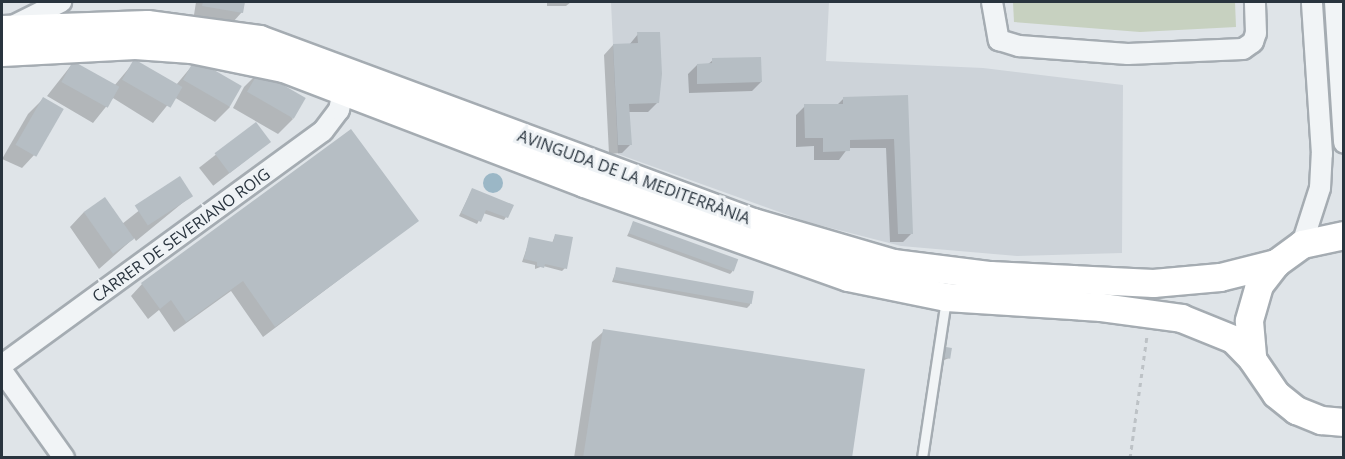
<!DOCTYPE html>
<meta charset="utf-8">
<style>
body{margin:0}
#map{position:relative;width:1345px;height:459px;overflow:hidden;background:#dfe4e8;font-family:"Open Sans",sans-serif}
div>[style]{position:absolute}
.built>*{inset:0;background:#cdd3d9}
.green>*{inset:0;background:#c7d1c0}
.water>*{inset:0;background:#9bb7c6}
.round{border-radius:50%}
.shadow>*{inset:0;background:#0003;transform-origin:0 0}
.building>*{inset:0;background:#b6bec4;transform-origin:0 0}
.path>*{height:3px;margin-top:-1.5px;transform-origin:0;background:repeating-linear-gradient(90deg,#bdc2c6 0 4.5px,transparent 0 9px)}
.roads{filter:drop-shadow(2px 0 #a5acb2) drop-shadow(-2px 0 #a5acb2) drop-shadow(0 2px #a5acb2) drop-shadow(0 -2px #a5acb2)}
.service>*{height:9px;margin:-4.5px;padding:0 4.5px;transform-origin:4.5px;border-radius:4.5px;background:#f1f4f6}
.minor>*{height:20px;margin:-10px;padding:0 10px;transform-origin:10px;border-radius:10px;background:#f1f4f6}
.secondary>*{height:27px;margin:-13.5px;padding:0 13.5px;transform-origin:13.5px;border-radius:13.5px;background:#fff}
span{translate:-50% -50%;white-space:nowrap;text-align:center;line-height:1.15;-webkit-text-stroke:6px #eef2f5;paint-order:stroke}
.street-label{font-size:16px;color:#29343e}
.frame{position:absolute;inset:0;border:3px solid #29343e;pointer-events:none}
</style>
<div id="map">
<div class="built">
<div style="clip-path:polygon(611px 2px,829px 2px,826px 61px,983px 68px,1123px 85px,1122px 253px,1017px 256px,901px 246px,807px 222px,618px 154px)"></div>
</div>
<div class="green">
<div style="clip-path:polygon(1013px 2px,1235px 2px,1236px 27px,1140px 32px,1014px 22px)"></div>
</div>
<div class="water">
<div class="round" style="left:483px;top:173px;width:20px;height:20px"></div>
</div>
<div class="shadow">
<div style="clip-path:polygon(196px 2px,244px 2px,242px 12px,233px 22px,194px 15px)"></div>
<div style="clip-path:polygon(547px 2px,571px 2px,566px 6px,547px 6px)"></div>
<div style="clip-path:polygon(638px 34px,657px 103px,648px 112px,628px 112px,631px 144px,622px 153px,609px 154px,604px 55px,613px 45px,629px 45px)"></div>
<div style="clip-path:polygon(713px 60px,761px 82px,752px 91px,689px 93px,688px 74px,697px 65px,707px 65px)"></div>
<div style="clip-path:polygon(135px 61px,176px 85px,196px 61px,230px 107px,215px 122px,174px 97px,153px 123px,113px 98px,93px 123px,47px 96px,73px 63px,114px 86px)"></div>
<div style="clip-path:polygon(259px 72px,293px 119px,278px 134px,233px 108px,244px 87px)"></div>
<div style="clip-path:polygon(907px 97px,912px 233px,903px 242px,890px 242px,886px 148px,848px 148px,839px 160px,814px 160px,814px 146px,796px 147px,796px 115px,805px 106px,837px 105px,844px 98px)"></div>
<div style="clip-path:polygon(43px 99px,36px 153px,22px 168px,2px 159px,28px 114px)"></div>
<div style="left:255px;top:124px;width:23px;height:71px;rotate:52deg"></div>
<div style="clip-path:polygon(179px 179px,191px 196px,136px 241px,134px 238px,99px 269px,70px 227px,84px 212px,122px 224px)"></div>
<div style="clip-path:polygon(472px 190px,506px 217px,504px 220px,483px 213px,477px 224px,459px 216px)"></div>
<div style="clip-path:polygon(417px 221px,263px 337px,231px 291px,174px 332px,159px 310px,148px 319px,131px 296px,142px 284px)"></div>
<div style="clip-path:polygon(634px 223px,736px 261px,732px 272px,730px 274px,627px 236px)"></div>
<div style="clip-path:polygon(555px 236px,565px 268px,562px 271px,543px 266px,535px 269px,535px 265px,522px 262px,530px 239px,552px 243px)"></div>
<div style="clip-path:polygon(617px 268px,752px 294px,750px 305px,747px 308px,612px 282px)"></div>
<div style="clip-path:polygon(604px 331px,850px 458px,574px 458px,592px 342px)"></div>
<div style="clip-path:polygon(946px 349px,949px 358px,942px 361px,943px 351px)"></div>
</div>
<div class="building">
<div style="clip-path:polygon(203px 2px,245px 2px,243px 13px,202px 6px)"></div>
<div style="clip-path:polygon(637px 32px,660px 32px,662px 74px,659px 103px,629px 104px,632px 145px,618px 145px,613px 44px,638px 43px)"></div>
<div style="clip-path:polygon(761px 57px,762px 82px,697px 84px,697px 64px,712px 63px,712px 58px)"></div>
<div style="left:134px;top:59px;width:56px;height:24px;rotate:30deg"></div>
<div style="left:195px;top:59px;width:54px;height:24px;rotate:30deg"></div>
<div style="left:73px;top:61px;width:53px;height:24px;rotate:29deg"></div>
<div style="left:259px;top:71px;width:54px;height:24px;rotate:30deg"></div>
<div style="clip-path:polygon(908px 95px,913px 234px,898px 234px,894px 139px,850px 140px,850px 151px,823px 152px,823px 138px,805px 138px,804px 104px,843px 104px,843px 97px)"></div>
<div style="left:43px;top:97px;width:24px;height:55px;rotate:30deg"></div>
<div style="left:256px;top:122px;width:25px;height:52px;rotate:53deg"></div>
<div style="clip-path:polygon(351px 129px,419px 221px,275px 327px,243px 281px,186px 322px,171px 300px,160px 309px,141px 283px)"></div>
<div style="left:180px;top:176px;width:24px;height:54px;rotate:57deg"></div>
<div style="clip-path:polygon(472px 188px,514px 205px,508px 218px,486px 210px,481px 222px,461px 213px)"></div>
<div style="left:105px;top:197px;width:51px;height:26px;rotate:55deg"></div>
<div style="left:633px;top:221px;width:112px;height:13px;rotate:20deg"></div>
<div style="clip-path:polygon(555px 234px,573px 237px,567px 269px,545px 264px,544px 268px,537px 266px,537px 262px,524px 259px,529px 237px,553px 242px)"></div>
<div style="left:616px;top:267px;width:140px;height:13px;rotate:10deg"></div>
<div style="clip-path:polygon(603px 329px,865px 369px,852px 458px,583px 458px)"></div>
<div style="left:946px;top:347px;width:6px;height:11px;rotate:9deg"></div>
</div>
<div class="path">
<div style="left:1130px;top:458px;width:124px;rotate:-82.1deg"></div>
</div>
<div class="roads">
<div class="service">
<div style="left:922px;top:458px;width:160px;rotate:-81.4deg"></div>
</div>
<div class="minor">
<div style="left:992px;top:2px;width:39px;rotate:80deg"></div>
<div style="left:999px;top:40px;width:21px;rotate:17deg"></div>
<div style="left:1019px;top:46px;width:109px;rotate:4.2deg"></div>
<div style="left:1128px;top:54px;width:115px;rotate:-2.5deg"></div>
<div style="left:1243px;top:49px;width:12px;rotate:-35deg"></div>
<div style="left:1253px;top:42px;width:9px;rotate:-72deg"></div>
<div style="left:1256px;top:33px;width:31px;rotate:-92deg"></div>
<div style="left:1335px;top:2px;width:141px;rotate:86.3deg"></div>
<div style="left:13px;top:26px;width:54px;rotate:-26.6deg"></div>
<div style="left:1302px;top:244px;width:59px;rotate:-72.2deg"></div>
<div style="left:1320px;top:188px;width:34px;rotate:-87deg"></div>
<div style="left:1322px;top:154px;width:152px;rotate:-93.8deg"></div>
<div style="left:2px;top:365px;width:397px;rotate:-36.1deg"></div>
<div style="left:323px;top:131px;width:26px;rotate:-53deg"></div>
<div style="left:339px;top:110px;width:19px;rotate:-78deg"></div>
<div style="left:2px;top:371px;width:107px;rotate:54.5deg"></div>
</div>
<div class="secondary">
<div style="left:2px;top:29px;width:145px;rotate:-2deg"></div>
<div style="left:147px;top:24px;width:113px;rotate:7.6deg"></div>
<div style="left:259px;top:39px;width:527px;rotate:20.33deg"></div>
<div style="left:753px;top:222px;width:146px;rotate:16.3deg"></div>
<div style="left:893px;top:263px;width:98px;rotate:7.1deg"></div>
<div style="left:990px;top:275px;width:163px;rotate:2.8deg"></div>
<div style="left:1153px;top:283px;width:67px;rotate:-5.1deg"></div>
<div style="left:1220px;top:277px;width:58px;rotate:-14deg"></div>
<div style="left:2px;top:52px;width:133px;rotate:-3deg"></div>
<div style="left:135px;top:45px;width:56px;rotate:4.1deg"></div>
<div style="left:191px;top:49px;width:94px;rotate:11.7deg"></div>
<div style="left:283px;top:68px;width:322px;rotate:20.9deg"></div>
<div style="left:584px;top:183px;width:280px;rotate:19.6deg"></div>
<div style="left:848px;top:277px;width:100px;rotate:11.5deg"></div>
<div style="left:946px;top:297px;width:155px;rotate:3.7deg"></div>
<div style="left:1101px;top:307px;width:81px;rotate:7.8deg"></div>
<div style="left:1181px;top:318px;width:56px;rotate:22deg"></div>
<div style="left:1233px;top:339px;width:28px;rotate:46deg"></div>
<div style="left:1344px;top:235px;width:43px;rotate:167.9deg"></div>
<div style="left:1302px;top:244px;width:32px;rotate:144deg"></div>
<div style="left:1276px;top:263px;width:28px;rotate:128deg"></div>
<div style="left:1259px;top:285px;width:37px;rotate:106deg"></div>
<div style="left:1249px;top:321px;width:38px;rotate:85deg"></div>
<div style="left:1252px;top:359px;width:42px;rotate:55.6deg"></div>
<div style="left:1276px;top:394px;width:26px;rotate:39deg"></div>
<div style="left:1296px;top:410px;width:27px;rotate:22deg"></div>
<div style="left:1321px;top:420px;width:23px;rotate:5deg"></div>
</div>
</div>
<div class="street-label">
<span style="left:634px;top:177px;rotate:20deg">AVINGUDA DE LA MEDITERRÀNIA</span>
<span style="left:181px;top:235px;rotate:-36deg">CARRER DE SEVERIANO ROIG</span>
</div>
<div class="frame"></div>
</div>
